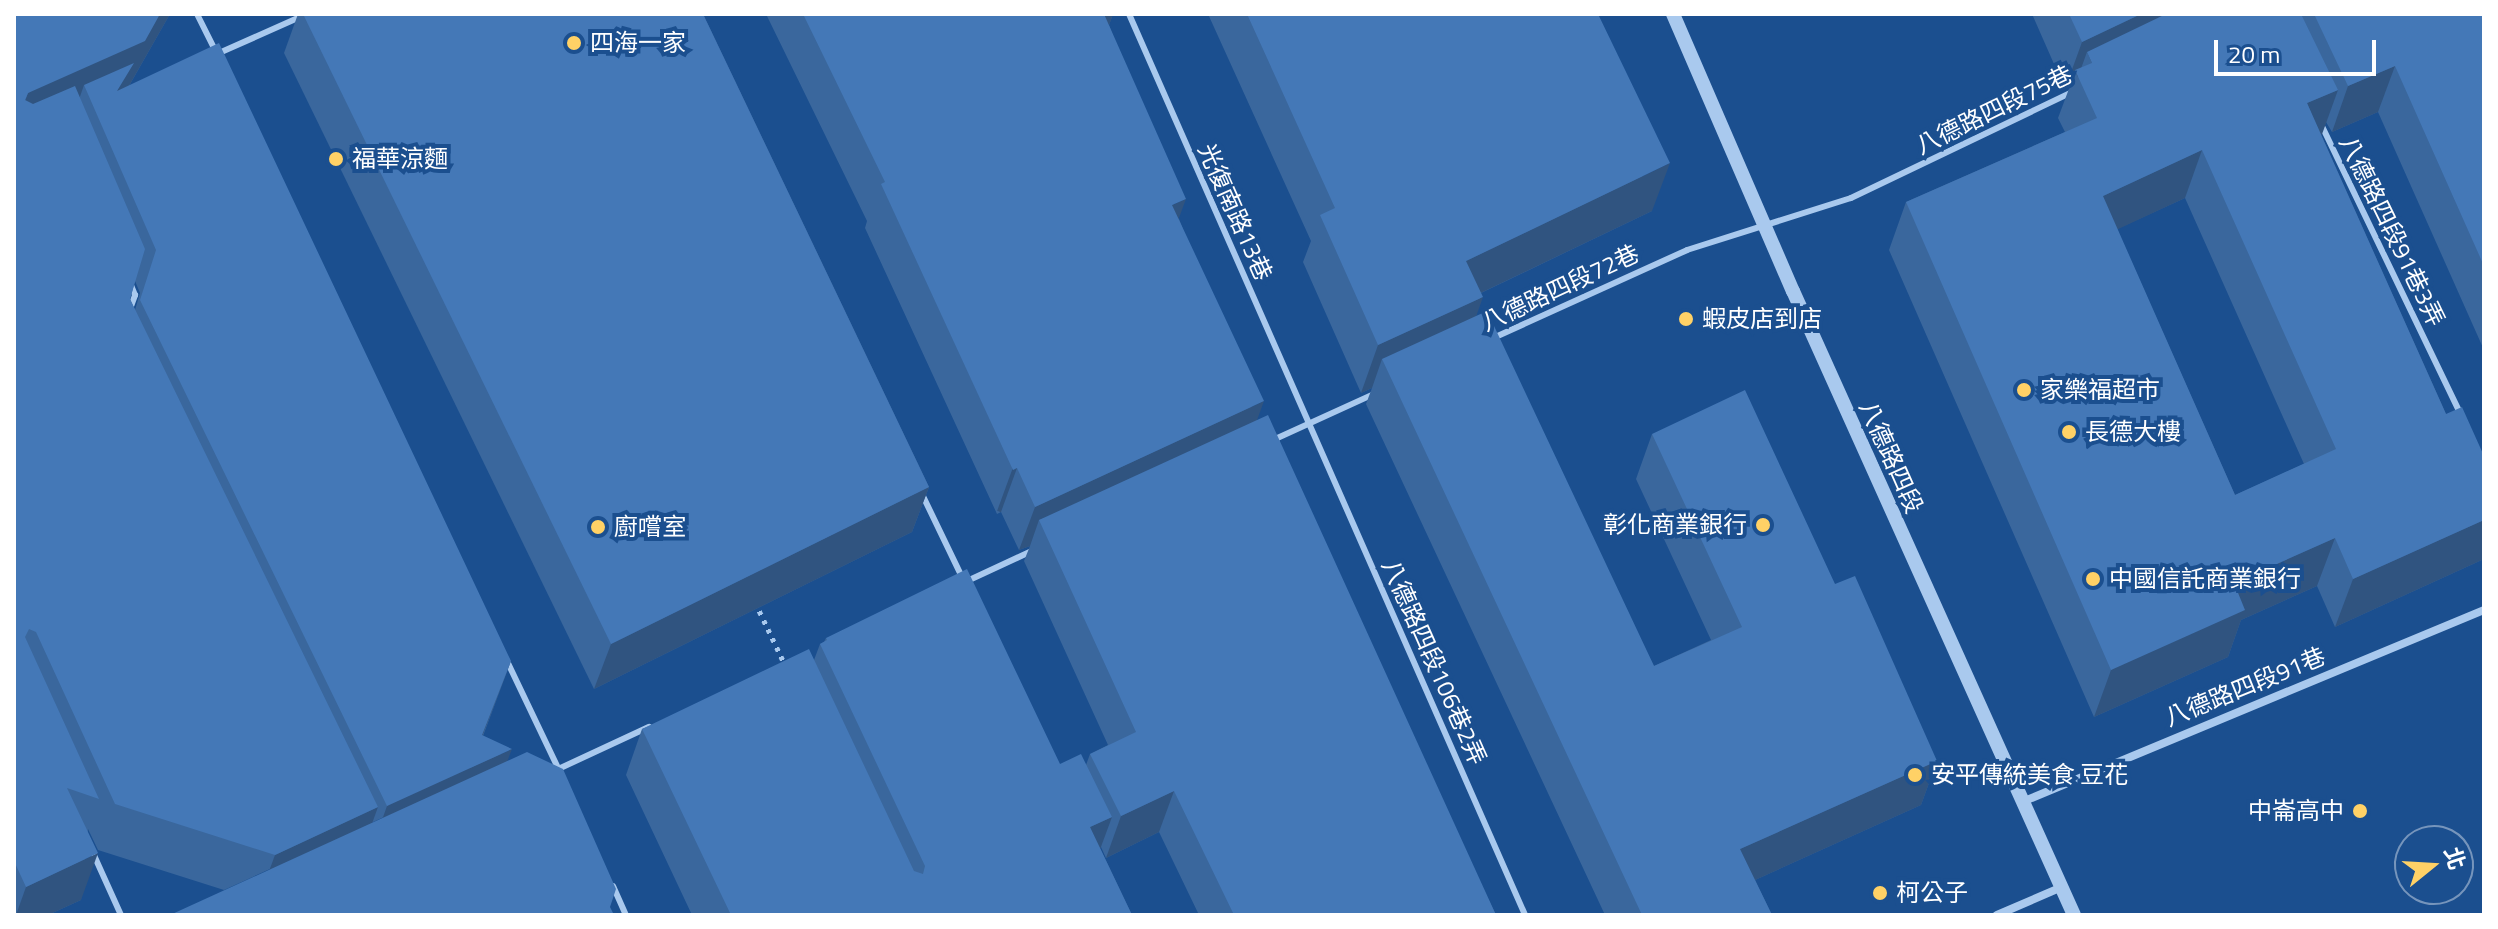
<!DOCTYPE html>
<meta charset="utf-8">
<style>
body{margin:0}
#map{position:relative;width:2498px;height:929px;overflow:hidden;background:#1b4f8f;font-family:"Titillium Web","Noto Sans TC",sans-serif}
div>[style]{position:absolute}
.path>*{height:5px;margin-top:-2.5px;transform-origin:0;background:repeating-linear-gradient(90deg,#a9c9ee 0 4px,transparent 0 10px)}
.service>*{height:6px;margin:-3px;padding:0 3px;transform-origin:3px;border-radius:3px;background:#a9c9ee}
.minor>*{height:8px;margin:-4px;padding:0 4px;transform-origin:4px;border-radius:4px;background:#a9c9ee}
.tertiary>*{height:14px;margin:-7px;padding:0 7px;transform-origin:7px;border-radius:7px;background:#a9c9ee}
.wall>*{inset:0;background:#3a679d}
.shaded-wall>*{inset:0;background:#305480;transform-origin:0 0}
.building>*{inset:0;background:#4478b7}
.dots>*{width:22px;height:22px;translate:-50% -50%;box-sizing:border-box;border:4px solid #1b4f8f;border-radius:50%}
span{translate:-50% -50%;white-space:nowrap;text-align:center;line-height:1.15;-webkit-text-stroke:8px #1b4f8f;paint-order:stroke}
.poi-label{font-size:24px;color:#fff}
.left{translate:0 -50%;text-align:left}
.right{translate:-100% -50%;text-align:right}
.street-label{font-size:24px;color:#fff}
.frame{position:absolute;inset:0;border:16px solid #fff;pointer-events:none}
.north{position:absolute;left:2394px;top:825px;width:80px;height:80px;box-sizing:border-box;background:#1b4f8f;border:2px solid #7695bc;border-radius:50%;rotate:72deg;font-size:22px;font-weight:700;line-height:32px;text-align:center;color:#fff}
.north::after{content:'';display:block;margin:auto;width:28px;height:36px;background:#ffd166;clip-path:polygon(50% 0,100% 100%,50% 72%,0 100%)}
.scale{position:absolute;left:2214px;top:40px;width:162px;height:36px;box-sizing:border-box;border:4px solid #fff;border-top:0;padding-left:10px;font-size:24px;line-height:28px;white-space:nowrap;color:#fff;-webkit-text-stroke:6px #1b4f8f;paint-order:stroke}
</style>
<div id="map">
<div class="path">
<div style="left:755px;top:602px;width:70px;rotate:64.5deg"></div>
</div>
<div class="service">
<div style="left:197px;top:14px;width:42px;rotate:63.4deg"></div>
<div style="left:1129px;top:14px;width:984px;rotate:66.27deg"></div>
<div style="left:219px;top:53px;width:96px;rotate:-23.9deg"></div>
<div style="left:2320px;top:122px;width:325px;rotate:64.3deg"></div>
<div style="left:130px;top:309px;width:15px;rotate:-70deg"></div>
<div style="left:135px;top:295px;width:11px;rotate:-112deg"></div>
<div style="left:1491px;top:339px;width:215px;rotate:-24.4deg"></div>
<div style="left:1687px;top:250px;width:172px;rotate:-17.6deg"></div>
<div style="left:1851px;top:198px;width:245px;rotate:-25.6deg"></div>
<div style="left:1273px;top:440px;width:113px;rotate:-24.5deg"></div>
<div style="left:922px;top:494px;width:92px;rotate:64.3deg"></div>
<div style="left:965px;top:582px;width:76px;rotate:-24.9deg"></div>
<div style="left:507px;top:661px;width:121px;rotate:64.5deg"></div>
<div style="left:554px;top:771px;width:105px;rotate:-24.9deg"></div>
<div style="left:93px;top:853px;width:68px;rotate:65.7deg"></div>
<div style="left:613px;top:886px;width:32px;rotate:66deg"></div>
</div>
<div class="minor">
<div style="left:2022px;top:802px;width:500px;rotate:-22.57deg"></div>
<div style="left:1997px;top:915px;width:71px;rotate:-23.3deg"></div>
</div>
<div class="tertiary">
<div style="left:1673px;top:14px;width:302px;rotate:66.6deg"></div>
<div style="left:1793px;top:291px;width:684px;rotate:65.76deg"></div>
</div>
<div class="wall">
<div style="clip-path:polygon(evenodd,14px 14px,170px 14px,129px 86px,511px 661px,483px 736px,507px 761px,224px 890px,98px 850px,88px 829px,81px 900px,48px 915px,14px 915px,14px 14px,135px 281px,140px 293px,135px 310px,130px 299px,135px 281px)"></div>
<div style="clip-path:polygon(298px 14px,703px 14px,929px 487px,912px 532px,594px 689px,284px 53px)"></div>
<div style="clip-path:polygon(766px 14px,1113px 14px,1109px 25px,1179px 219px,1257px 420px,1496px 915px,1199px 915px,1159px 832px,1106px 858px,1101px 847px,1100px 848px,1132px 915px,692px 915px,626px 775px,642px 729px,814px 660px,820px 644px,824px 642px,826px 638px,1060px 764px,1086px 765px,1090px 754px,1108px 745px,1024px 561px,1030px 546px,1019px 550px,1001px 512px,997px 514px,865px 228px,867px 221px)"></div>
<div style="clip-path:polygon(1208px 14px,1598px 14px,1652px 211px,1481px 293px,1476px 316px,1654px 666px,1711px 640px,1636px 479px,1652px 434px,1835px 584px,1937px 761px,1921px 805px,1755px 880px,1772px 915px,1605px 915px,1366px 404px,1372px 388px,1361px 393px,1303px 262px,1311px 241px)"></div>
<div style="clip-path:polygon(evenodd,2032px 14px,2484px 14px,2484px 350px,2378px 112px,2332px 132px,2326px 122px,2321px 135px,2446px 414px,2484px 456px,2484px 559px,2335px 627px,2317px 586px,2241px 620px,2228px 657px,2094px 717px,1889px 250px,1906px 202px,2065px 132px,2058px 118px,2070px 86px,2065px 89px,2032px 14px,2185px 198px,2304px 464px,2235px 495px,2117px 229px,2185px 198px)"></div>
</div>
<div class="shaded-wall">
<div style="clip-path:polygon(160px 14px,170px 14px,118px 105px,84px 85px,75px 111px,14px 131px,28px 93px)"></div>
<div style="clip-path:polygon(1104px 14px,1113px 14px,1099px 53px)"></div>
<div style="clip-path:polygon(2141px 14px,2201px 14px,2092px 63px,2087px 52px,2078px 77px,2075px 70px,2070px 86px,2065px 89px,2082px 42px)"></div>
<div style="clip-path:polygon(2395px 66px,2378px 112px,2332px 132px,2348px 86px)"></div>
<div style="clip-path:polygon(2338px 90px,2321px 137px,2307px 103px)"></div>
<div style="clip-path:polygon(2202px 150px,2185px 198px,2086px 244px,2103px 196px)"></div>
<div style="clip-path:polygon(1670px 163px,1652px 211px,1449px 308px,1466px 261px)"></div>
<div style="clip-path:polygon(1186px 199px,1170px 242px,1172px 205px)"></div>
<div style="clip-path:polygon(1483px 297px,1466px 345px,1382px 359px,1372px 388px,1361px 393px,1378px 345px)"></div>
<div style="clip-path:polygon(1264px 401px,1248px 445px,1039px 520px,1030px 546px,1019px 550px,1035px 507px)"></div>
<div style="left:1017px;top:468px;width:47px;height:4px;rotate:110deg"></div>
<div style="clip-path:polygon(929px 487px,912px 532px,594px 689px,611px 644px)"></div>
<div style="clip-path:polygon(2484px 520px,2484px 559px,2335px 627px,2353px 579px)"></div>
<div style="clip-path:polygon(2335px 538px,2317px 586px,2241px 620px,2228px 657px,2094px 717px,2111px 670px,2234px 583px)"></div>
<div style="clip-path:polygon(511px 661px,470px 768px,512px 749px,496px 791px,372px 848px,387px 806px,482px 735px)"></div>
<div style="clip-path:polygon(1937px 761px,1921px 805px,1724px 894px,1740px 849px)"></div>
<div style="clip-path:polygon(1174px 791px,1159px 832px,1106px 858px,1121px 816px)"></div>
<div style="clip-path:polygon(378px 807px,361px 854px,258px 901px,275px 855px)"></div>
<div style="clip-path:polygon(1112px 817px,1095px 863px,1090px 827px)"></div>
<div style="clip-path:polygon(98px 853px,81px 900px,48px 915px,16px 915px,26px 887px)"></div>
</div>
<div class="building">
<div style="clip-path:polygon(14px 14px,160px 14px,145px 41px,28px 93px,25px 100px,33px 104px,75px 86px,145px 249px,130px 299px,378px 807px,275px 855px,115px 804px,36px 632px,29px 629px,25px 637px,99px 799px,67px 788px,98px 853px,26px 887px,14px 861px)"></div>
<div style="clip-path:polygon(303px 14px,703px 14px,929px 487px,611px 644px)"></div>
<div style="clip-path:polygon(803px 14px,1104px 14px,1186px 199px,1172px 205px,1264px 401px,1035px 507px,1017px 468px,1013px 470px,881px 184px,885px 182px)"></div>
<div style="clip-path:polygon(1247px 14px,1598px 14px,1670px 163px,1466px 261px,1483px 297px,1378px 345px,1320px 215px,1335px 208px)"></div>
<div style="clip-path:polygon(2069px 14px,2141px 14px,2082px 42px)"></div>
<div style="clip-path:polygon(evenodd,2166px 14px,2301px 14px,2338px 90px,2307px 103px,2446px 414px,2462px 407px,2484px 456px,2484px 520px,2353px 579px,2335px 538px,2234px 583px,2245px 610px,2111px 670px,1906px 202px,2097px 118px,2075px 70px,2092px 63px,2087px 52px,2166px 14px,2202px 150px,2336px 449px,2235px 495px,2103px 196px,2202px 150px)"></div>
<div style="clip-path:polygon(2314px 14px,2484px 14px,2484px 266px,2395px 66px,2348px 86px)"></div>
<div style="clip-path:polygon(219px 43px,511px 661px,482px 735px,512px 749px,387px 806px,140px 300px,156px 250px,84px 85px,134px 63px,117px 91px)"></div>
<div style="clip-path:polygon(1487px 311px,1654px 666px,1742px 627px,1652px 434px,1745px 390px,1835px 584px,1855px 576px,1937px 761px,1740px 849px,1772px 915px,1642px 915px,1382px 359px)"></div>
<div style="clip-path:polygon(1268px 415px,1496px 915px,1234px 915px,1174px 791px,1121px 816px,1090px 754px,1136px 732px,1039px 520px)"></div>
<div style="clip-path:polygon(967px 569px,1060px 764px,1081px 754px,1112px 817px,1090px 827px,1132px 915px,731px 915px,642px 729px,809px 649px,914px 871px,923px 874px,925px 866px,820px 644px,827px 640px,826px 638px)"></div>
<div style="clip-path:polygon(527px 752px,563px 769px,616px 889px,610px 907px,614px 915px,170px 915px)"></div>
</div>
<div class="dots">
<div style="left:574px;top:43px;background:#ffd166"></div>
<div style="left:336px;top:159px;background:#ffd166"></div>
<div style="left:1686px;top:319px;background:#ffd166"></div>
<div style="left:2024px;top:390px;background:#ffd166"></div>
<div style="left:2069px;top:432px;background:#ffd166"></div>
<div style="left:1763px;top:525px;background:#ffd166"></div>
<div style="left:598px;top:527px;background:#ffd166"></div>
<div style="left:2093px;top:579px;background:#ffd166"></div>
<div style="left:1915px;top:775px;background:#ffd166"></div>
<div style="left:2360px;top:811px;background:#ffd166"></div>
<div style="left:1880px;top:893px;background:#ffd166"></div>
</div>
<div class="poi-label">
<span class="left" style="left:590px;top:43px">四海一家</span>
<span class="left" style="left:352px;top:159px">福華涼麵</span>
<span class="left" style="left:1702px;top:319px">蝦皮店到店</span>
<span class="left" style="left:2040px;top:390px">家樂福超市</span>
<span class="left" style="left:2085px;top:432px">長德大樓</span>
<span class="right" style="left:1747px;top:525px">彰化商業銀行</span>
<span class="left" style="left:614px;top:527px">廚嚐室</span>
<span class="left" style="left:2109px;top:579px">中國信託商業銀行</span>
<span class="left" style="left:1931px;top:775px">安平傳統美食 豆花</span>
<span class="right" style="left:2344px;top:811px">中崙高中</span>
<span class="left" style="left:1896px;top:893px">柯公子</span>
</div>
<div class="street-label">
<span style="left:1994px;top:110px;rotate:-26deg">八德路四段75巷</span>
<span style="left:1235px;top:212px;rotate:66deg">光復南路13巷</span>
<span style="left:2392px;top:231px;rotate:64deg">八德路四段91巷3弄</span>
<span style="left:1560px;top:288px;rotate:-25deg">八德路四段72巷</span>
<span style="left:1891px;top:457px;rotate:66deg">八德路四段</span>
<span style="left:1434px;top:662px;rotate:66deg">八德路四段106巷2弄</span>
<span style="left:2245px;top:687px;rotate:-22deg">八德路四段91巷</span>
</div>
<div class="frame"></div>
<div class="north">北</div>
<div class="scale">20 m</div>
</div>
